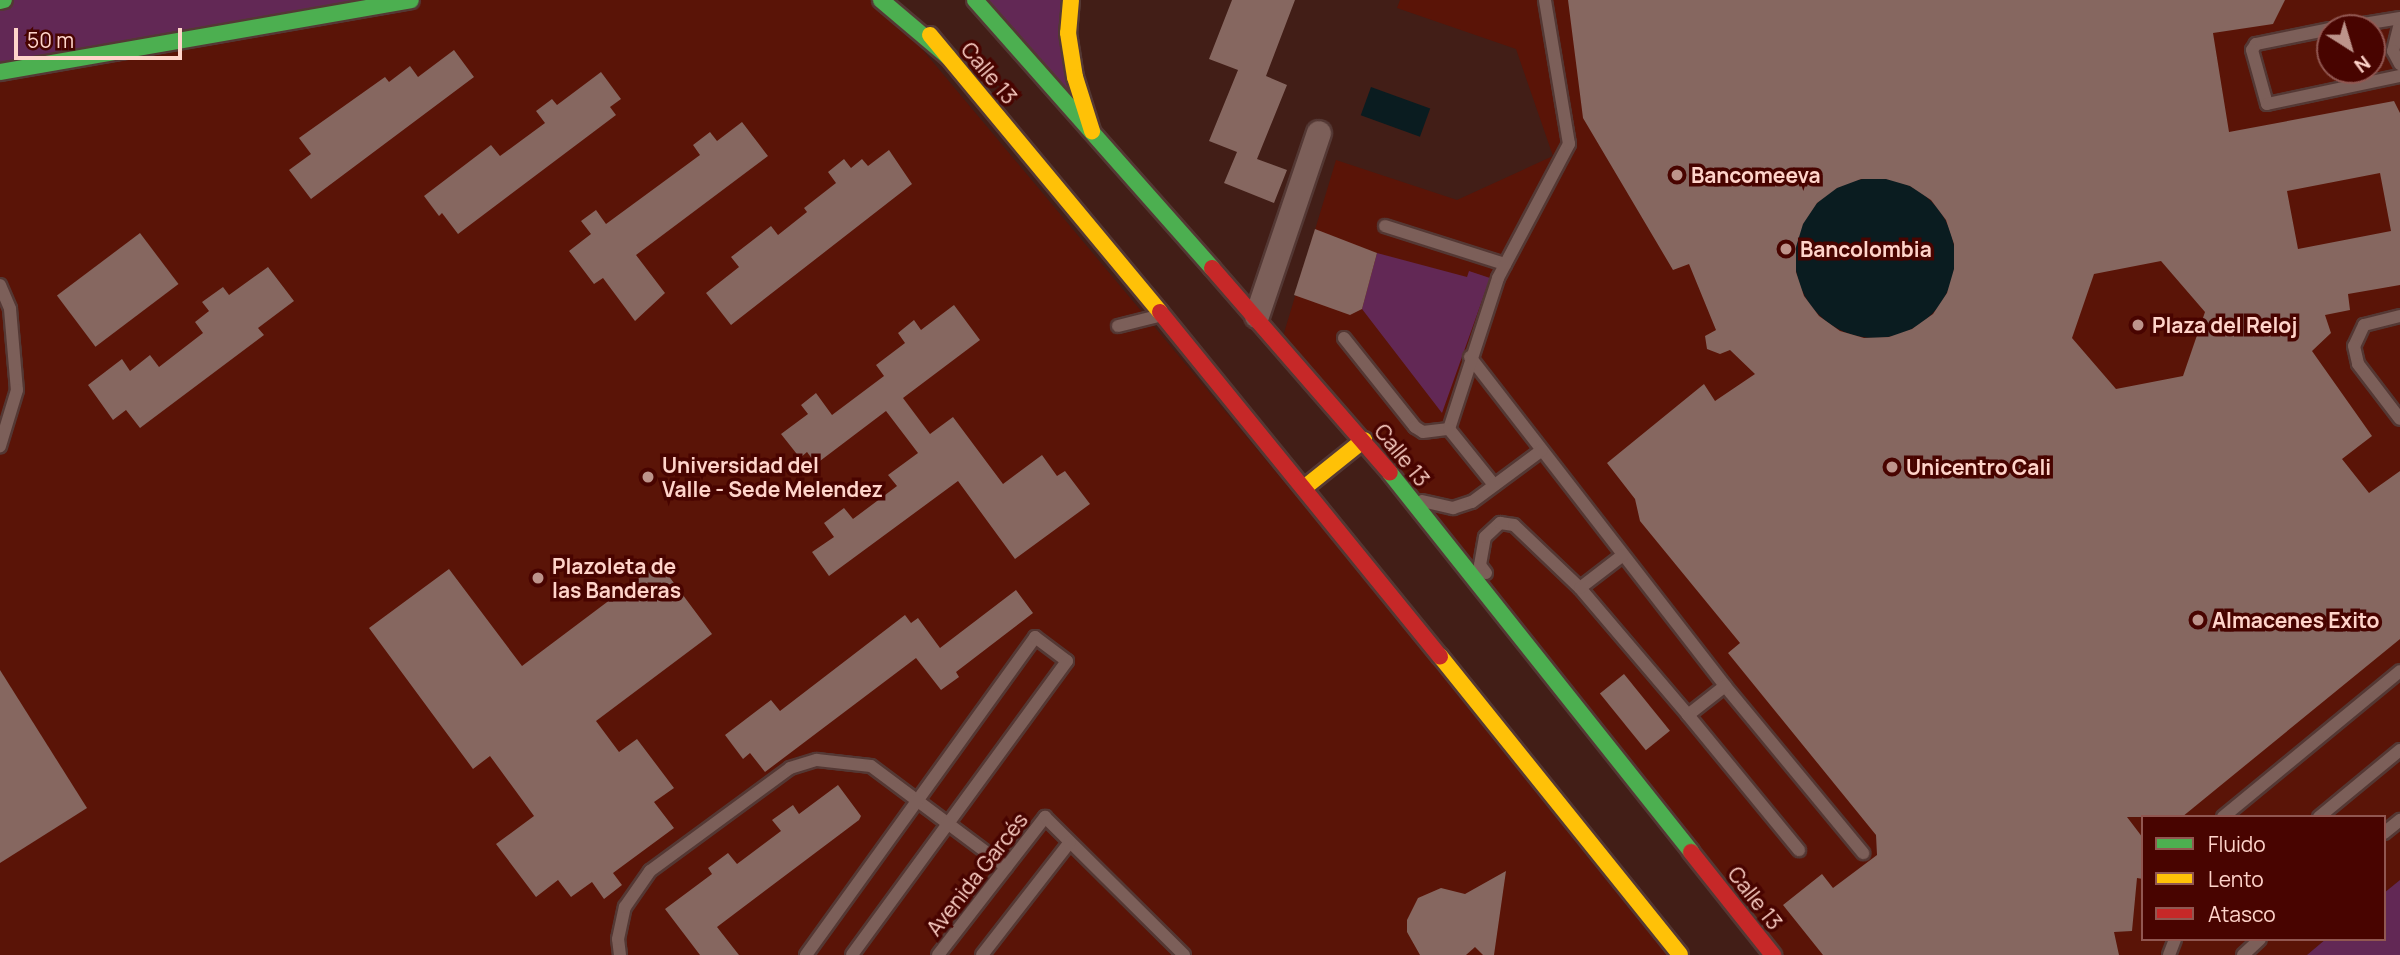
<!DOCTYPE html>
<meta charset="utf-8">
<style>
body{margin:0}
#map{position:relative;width:2400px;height:955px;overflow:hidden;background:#421e17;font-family:Manrope,sans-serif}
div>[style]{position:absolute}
.built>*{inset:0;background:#5a1407}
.green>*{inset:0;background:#622855}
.water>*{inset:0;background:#0a1c20;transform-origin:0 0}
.round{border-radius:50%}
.building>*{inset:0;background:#866760;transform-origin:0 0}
.roads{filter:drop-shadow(2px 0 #543834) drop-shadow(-2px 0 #543834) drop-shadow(0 2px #543834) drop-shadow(0 -2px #543834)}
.lane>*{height:12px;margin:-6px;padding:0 6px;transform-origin:6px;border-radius:6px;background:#7c5f59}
.street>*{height:24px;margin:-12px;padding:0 12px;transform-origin:12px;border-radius:12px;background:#7c5f59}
.fast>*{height:16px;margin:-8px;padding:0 8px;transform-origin:8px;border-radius:8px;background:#4caf50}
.slow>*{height:16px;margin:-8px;padding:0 8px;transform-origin:8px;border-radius:8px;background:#ffc107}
.jam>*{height:16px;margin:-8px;padding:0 8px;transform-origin:8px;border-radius:8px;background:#c62828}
.dots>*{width:19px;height:19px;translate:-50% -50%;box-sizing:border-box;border:4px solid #480400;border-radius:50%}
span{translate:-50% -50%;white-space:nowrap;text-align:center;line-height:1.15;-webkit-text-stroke:7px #480400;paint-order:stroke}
.street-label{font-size:21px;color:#ffd4ca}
.poi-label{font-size:21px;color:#ffd4ca;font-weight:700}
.left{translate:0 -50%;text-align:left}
.legend{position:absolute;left:2141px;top:815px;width:245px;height:126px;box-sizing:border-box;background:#480400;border:2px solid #915751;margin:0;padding:9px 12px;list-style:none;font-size:21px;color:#ffd4ca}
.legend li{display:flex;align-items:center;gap:14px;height:35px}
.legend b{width:35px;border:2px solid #915751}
.north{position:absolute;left:2316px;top:14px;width:70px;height:70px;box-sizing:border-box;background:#480400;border:2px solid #915751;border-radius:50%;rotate:143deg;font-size:19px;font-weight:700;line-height:28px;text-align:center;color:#ffd4ca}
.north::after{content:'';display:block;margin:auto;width:24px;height:32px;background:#bd948b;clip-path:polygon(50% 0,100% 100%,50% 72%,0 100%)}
.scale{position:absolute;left:14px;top:28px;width:168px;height:32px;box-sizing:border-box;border:4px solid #ffd4ca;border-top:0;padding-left:9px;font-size:21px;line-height:24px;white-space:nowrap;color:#ffd4ca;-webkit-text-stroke:5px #480400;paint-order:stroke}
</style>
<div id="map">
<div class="built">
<div style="clip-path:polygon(411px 0,881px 0,1680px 955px,0 955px,0 72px)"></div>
<div style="clip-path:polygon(evenodd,1400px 0,2400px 0,2400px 880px,2384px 893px,2384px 817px,2143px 817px,2143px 939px,2326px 939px,2307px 955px,1773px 955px,1281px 343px,1336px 160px,1457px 200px,1553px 156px,1516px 49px,1397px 8px,1400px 0,2330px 28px,2372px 28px,2372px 70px,2330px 70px,2330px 28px)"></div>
</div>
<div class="green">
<div style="clip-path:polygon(0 0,411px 0,0 72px)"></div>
<div style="clip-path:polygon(975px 0,1071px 0,1092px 131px)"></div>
<div style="clip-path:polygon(1377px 253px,1467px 277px,1469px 271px,1490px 278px,1442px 413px,1362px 309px)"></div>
<div style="clip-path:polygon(2400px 880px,2400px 955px,2307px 955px,2326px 939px,2384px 939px,2384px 893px)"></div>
</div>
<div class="water">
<div style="left:1371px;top:87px;width:63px;height:30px;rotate:20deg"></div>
<div class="round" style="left:1795px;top:178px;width:160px;height:160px"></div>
</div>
<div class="building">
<div style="clip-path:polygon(1232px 0,1295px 0,1266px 76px,1287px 85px,1257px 159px,1287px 170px,1274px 203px,1224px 183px,1237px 152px,1209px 141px,1238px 70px,1209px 59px)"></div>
<div style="clip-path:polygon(evenodd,1568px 0,2285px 0,2273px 24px,2213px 33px,2229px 132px,2394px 101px,2400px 113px,2400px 285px,2348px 294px,2350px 310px,2325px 315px,2331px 333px,2312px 351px,2372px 436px,2342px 459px,2369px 493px,2400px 471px,2400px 639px,2182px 817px,2127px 817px,2143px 838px,2143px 879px,2137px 878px,2132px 931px,2114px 932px,2119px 955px,1823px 955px,1783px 905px,1822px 874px,1833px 888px,1877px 855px,1876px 835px,1728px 653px,1740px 643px,1640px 521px,1635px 499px,1607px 463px,1704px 384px,1715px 401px,1755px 374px,1730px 350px,1720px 354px,1707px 349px,1705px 336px,1716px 330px,1689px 264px,1673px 270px,1583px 118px,1568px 0,2380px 173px,2391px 231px,2298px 249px,2287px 191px,2380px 173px,1568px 0,1861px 179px,1886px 179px,1910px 186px,1931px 200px,1946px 220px,1954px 244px,1954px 269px,1947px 293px,1933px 314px,1912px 329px,1889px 337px,1864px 338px,1840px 331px,1819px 316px,1804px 296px,1796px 272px,1796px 247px,1803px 224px,1817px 203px,1837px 188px,1861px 179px,1568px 0,2161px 261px,2205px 312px,2183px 376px,2116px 389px,2072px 338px,2094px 274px,2161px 261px)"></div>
<div style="clip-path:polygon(454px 50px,474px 77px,311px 199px,289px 170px,311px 154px,299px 138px,385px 77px,389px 82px,410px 66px,418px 77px)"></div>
<div style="clip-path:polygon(601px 72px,621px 99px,610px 107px,616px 115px,458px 234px,442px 213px,439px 216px,424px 196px,491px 145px,500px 156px,545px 123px,536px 111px,552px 99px,557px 105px)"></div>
<div style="clip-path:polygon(742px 122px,768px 156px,636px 255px,665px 293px,635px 321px,603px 278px,594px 284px,569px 251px,591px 234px,581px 221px,596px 210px,606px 224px,700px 155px,693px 145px,710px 132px,717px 141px)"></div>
<div style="clip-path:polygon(889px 150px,912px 184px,731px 325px,706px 293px,739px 267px,731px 257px,771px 226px,778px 235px,807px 212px,804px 208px,836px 183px,828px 172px,844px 159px,851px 168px,862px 159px,868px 166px)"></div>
<div style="clip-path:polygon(1315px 229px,1377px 253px,1362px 309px,1350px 315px,1294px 295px)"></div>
<div style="left:140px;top:233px;width:64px;height:104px;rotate:53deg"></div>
<div style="clip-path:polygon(268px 267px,294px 301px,258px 328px,264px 335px,140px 428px,126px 410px,113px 420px,88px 385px,122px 359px,130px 371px,150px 355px,159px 367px,203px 333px,195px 322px,209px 311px,202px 302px,223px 287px,229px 295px)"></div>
<div style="clip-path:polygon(954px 305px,980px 340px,903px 398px,930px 434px,953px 417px,1003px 484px,1042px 455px,1057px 476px,1065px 471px,1090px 504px,1015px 559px,958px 481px,829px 576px,812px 552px,834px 537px,824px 523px,844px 508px,853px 519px,897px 486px,888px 475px,918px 453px,886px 411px,816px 464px,807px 452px,800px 458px,781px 434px,808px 414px,801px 405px,816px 393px,832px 415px,884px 376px,876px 365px,905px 343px,898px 333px,914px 320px,921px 330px)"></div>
<div style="clip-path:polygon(659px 563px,712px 634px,596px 721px,619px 752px,637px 739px,674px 788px,654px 802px,674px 828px,613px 873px,622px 885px,604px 899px,592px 882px,571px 897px,558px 880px,536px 897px,496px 844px,534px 816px,490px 756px,473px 769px,369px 628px,449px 569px,522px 666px)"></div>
<div style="clip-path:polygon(1016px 590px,1033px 613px,956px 672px,959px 677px,941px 690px,916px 658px,765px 772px,750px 753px,743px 759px,725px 735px,771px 700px,780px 711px,905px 615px,911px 623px,918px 618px,940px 648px)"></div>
<div style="clip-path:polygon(0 670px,87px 808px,0 863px)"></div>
<div style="left:1624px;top:674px;width:73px;height:31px;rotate:51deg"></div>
<div style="clip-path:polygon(838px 785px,861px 816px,859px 820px,717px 927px,739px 955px,700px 955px,665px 909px,712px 874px,708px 868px,728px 853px,737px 864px,781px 831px,772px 820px,793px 805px,799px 814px)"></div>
<div style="clip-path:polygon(1506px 871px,1494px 955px,1483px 955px,1475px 947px,1466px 955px,1420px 955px,1407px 932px,1407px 920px,1418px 898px,1441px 888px,1465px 894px)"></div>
</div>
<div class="roads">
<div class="lane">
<div style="left:2400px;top:23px;width:29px;rotate:104deg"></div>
<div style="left:2393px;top:51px;width:15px;rotate:62deg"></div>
<div style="left:2339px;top:28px;width:62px;rotate:-9.3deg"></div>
<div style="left:2330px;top:29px;width:76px;rotate:168.5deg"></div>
<div style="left:2256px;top:44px;width:7px;rotate:124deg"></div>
<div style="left:2252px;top:50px;width:56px;rotate:74.5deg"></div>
<div style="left:2267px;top:104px;width:136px;rotate:-11.9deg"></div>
<div style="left:1385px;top:226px;width:126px;rotate:17.6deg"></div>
<div style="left:0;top:285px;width:26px;rotate:67deg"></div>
<div style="left:10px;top:309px;width:81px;rotate:85.1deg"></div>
<div style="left:17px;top:390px;width:59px;rotate:106.9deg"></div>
<div style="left:2400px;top:316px;width:37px;rotate:166deg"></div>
<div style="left:2364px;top:325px;width:23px;rotate:115deg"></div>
<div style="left:2354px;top:346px;width:18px;rotate:77deg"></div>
<div style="left:2358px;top:364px;width:69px;rotate:52.6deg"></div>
<div style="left:1118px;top:326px;width:41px;rotate:-14deg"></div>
<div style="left:1344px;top:338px;width:114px;rotate:51.4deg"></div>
<div style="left:1415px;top:427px;width:9px;rotate:32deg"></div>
<div style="left:1423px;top:432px;width:26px;rotate:-7deg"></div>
<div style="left:1470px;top:357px;width:416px;rotate:52.2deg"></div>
<div style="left:1725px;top:686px;width:217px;rotate:50.4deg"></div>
<div style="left:1449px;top:429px;width:159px;rotate:-72deg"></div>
<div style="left:1498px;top:278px;width:152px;rotate:-62.1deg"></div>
<div style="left:1569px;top:144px;width:146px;rotate:-99.5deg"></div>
<div style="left:1449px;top:429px;width:72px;rotate:51.2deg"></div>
<div style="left:1422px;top:501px;width:32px;rotate:13deg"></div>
<div style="left:1453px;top:508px;width:20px;rotate:-18deg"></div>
<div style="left:1472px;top:502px;width:87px;rotate:-36.6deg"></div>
<div style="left:1486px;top:573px;width:10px;rotate:-127deg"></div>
<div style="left:1480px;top:565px;width:28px;rotate:-80deg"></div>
<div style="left:1485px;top:537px;width:21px;rotate:-43deg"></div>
<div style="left:1500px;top:523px;width:14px;rotate:8deg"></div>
<div style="left:1514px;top:525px;width:91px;rotate:43.7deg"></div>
<div style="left:1580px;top:588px;width:167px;rotate:49.6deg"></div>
<div style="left:1688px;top:715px;width:47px;rotate:-38.1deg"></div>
<div style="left:1580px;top:588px;width:54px;rotate:-37.5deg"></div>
<div style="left:1688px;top:715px;width:175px;rotate:50.6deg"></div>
<div style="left:2223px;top:817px;width:229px;rotate:-39.5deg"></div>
<div style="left:2319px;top:817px;width:105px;rotate:-39.6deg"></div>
<div style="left:2384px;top:833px;width:21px;rotate:-39deg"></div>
<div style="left:620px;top:955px;width:16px;rotate:-97deg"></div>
<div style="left:618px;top:939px;width:33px;rotate:-78deg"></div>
<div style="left:625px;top:907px;width:44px;rotate:-55.2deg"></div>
<div style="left:650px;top:871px;width:174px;rotate:-36.3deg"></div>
<div style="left:790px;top:768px;width:28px;rotate:-17deg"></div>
<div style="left:817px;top:760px;width:54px;rotate:6.3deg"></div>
<div style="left:871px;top:766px;width:169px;rotate:36.8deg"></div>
<div style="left:806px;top:955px;width:392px;rotate:-54.2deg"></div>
<div style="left:1035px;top:637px;width:40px;rotate:37deg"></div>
<div style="left:1067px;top:661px;width:364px;rotate:126.2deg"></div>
<div style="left:938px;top:955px;width:175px;rotate:-52.2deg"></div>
<div style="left:1045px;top:817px;width:196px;rotate:44.8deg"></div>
<div style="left:982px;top:955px;width:143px;rotate:-52.1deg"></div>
<div style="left:2169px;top:955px;width:17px;rotate:-69deg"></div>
<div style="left:2243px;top:955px;width:23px;rotate:-43deg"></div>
</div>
<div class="street">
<div style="left:1257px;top:316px;width:193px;rotate:-71.3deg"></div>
</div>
<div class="fast">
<div style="left:881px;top:0;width:87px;rotate:40.3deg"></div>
<div style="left:975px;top:0;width:358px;rotate:48.5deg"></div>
<div style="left:0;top:1px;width:4px;rotate:-14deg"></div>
<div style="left:0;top:72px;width:417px;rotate:-9.9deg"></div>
<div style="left:1390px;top:473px;width:484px;rotate:51.5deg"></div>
</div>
<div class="slow">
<div style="left:1071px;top:0;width:33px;rotate:95deg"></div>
<div style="left:1068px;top:33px;width:45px;rotate:81deg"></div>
<div style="left:1075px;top:77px;width:57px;rotate:72.5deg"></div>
<div style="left:930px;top:35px;width:360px;rotate:50.3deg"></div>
<div style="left:1304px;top:488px;width:77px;rotate:-38.7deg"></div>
<div style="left:1440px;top:656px;width:383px;rotate:51.2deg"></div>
</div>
<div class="jam">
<div style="left:1212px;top:268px;width:271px;rotate:49deg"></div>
<div style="left:1160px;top:312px;width:444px;rotate:50.9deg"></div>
<div style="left:1691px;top:852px;width:132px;rotate:51.5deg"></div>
</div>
</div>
<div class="dots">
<div style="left:1677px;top:175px;background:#bd948b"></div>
<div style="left:1786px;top:249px;background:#bd948b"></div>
<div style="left:2138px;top:325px;background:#bd948b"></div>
<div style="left:1892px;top:467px;background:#bd948b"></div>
<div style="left:648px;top:477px;background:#bd948b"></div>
<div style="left:538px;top:578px;background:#bd948b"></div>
<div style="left:2198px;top:620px;background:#bd948b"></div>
</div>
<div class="street-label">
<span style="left:989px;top:73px;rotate:50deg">Calle 13</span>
<span style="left:1402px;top:455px;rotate:51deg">Calle 13</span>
<span style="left:977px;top:874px;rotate:-52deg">Avenida Garcés</span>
<span style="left:1755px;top:898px;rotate:52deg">Calle 13</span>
</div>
<div class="poi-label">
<span class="left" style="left:1691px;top:175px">Bancomeeva</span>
<span class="left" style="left:1800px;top:249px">Bancolombia</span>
<span class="left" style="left:2152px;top:325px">Plaza del Reloj</span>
<span class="left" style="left:662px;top:477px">Universidad del<br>Valle - Sede Melendez</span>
<span class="left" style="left:1906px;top:467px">Unicentro Cali</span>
<span class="left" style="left:552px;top:578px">Plazoleta de<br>las Banderas</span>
<span class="left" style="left:2212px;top:620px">Almacenes Exito</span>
</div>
<ul class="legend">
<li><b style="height:9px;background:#4caf50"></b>Fluido</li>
<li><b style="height:9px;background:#ffc107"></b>Lento</li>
<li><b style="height:9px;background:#c62828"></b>Atasco</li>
</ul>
<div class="north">N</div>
<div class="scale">50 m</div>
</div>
